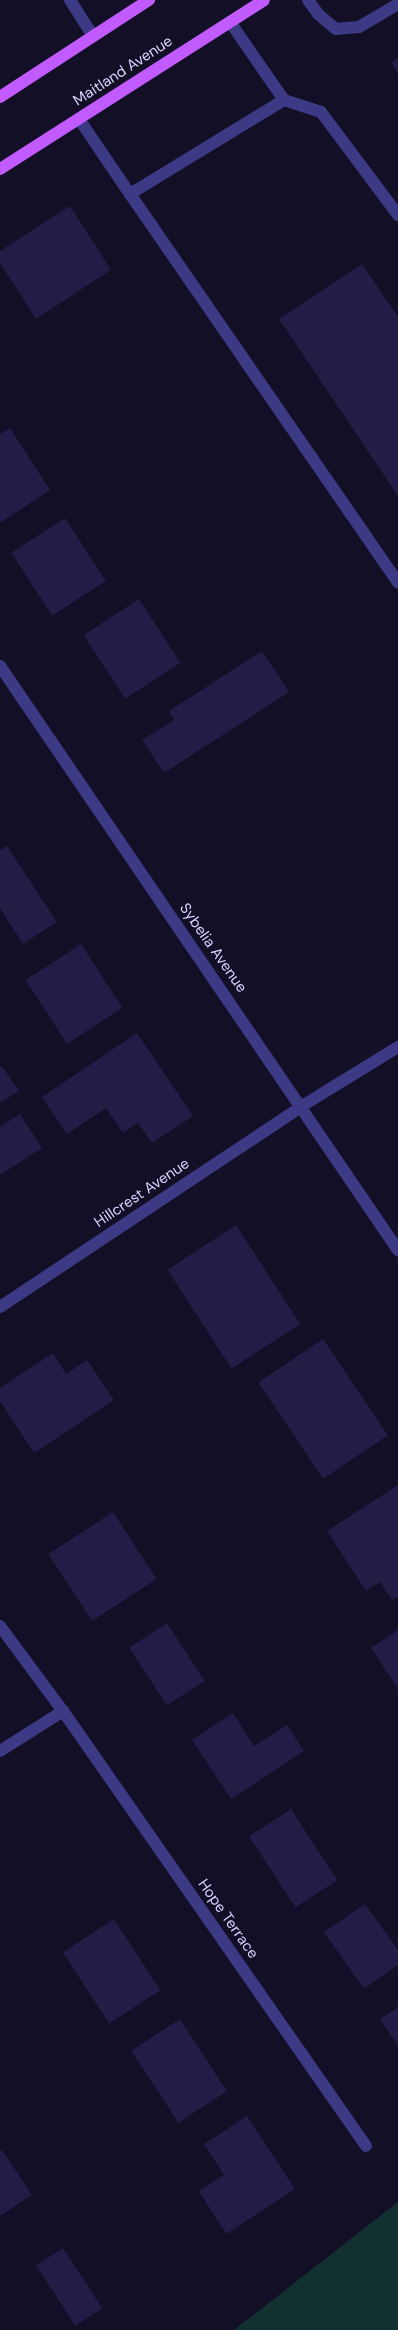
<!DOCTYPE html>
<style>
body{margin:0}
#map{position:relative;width:398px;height:2330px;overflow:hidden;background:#130f26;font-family:"DM Sans",sans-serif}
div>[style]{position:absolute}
.green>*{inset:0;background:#12302f}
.building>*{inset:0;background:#241b47;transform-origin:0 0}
.minor>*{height:12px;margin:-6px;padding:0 6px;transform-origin:6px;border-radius:6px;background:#3d3a85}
.major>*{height:12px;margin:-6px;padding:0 6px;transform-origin:6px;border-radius:6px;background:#c25bff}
span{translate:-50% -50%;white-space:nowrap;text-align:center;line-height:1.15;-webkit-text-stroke:4px #130f26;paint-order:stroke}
.street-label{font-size:15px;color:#d9d4ff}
</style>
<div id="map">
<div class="green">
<div style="clip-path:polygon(398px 2202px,398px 2330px,234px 2330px)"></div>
</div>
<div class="building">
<div style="clip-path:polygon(398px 58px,398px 74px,391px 62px)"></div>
<div style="clip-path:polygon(70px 206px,111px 270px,36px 319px,0 263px,0 251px)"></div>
<div style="clip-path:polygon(362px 264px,398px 317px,398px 496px,279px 319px)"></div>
<div style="clip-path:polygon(10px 428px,50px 490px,0 523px,0 434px)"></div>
<div style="left:65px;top:518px;width:75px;height:64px;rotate:57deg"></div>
<div style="left:139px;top:599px;width:76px;height:66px;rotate:57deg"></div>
<div style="clip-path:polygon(262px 651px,289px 692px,164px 773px,142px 740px,174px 720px,169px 711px)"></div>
<div style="clip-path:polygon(7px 846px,57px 922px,23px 944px,0 908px,0 850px)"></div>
<div style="left:81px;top:944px;width:76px;height:66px;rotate:57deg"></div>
<div style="clip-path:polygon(137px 1033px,193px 1116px,152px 1143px,138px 1123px,123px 1133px,106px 1108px,67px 1134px,42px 1097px)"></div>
<div style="clip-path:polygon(2px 1066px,19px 1091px,0 1103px,0 1067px)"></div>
<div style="clip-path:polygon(20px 1114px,42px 1148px,0 1175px,0 1127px)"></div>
<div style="left:236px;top:1225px;width:118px;height:82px;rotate:57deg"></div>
<div style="left:323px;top:1339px;width:116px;height:78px;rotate:56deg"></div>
<div style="clip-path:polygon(53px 1353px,66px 1374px,87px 1360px,114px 1400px,34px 1453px,0 1401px,0 1388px)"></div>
<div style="clip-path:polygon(398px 1485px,398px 1597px,392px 1600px,380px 1582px,366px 1591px,327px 1531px)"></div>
<div style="left:113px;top:1512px;width:80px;height:77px;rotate:57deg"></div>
<div style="left:167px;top:1623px;width:69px;height:45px;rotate:57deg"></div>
<div style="clip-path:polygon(398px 1630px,398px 1689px,371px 1648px)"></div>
<div style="clip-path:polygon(233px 1713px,254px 1746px,287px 1725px,304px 1751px,231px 1799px,192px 1740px)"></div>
<div style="left:291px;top:1809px;width:85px;height:50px;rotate:57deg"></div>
<div style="clip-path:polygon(365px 1904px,398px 1950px,398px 1965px,364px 1989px,324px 1932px)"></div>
<div style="left:114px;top:1919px;width:85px;height:61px;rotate:57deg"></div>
<div style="clip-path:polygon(398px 2007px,398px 2046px,380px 2019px)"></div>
<div style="left:180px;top:2019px;width:86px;height:58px;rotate:57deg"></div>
<div style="clip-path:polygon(247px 2116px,295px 2189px,226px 2234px,199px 2191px,224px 2175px,204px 2144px)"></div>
<div style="clip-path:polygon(2px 2150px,32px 2195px,0 2216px,0 2151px)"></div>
<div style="left:63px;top:2248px;width:72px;height:32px;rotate:57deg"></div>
</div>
<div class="minor">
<div style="left:70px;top:0;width:43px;rotate:57.4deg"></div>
<div style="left:308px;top:0;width:17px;rotate:54deg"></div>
<div style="left:318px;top:14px;width:23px;rotate:40deg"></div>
<div style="left:336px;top:29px;width:23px;rotate:-5deg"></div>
<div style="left:359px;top:27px;width:45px;rotate:-30.5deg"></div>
<div style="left:284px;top:100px;width:39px;rotate:18deg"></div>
<div style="left:321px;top:112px;width:129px;rotate:53.2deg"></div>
<div style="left:79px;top:119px;width:91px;rotate:55.8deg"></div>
<div style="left:130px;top:194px;width:180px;rotate:-31.4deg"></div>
<div style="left:284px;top:100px;width:95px;rotate:-124.7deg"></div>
<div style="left:130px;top:194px;width:472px;rotate:55.4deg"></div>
<div style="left:0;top:666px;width:707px;rotate:55.73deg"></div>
<div style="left:0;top:1307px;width:363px;rotate:-33.6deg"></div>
<div style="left:302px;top:1106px;width:113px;rotate:-31.6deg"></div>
<div style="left:0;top:1626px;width:106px;rotate:53.5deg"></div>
<div style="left:63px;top:1711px;width:530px;rotate:55.14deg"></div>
<div style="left:0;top:1751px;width:75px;rotate:-32.4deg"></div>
</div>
<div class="major">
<div style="left:0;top:97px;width:178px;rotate:-33.1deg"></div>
<div style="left:0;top:169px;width:313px;rotate:-32.6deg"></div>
</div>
<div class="street-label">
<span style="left:123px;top:71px;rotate:-33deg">Maitland Avenue</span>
<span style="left:213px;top:948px;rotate:55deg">Sybelia Avenue</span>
<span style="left:142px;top:1193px;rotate:-34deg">Hillcrest Avenue</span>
<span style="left:228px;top:1919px;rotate:55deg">Hope Terrace</span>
</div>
</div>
